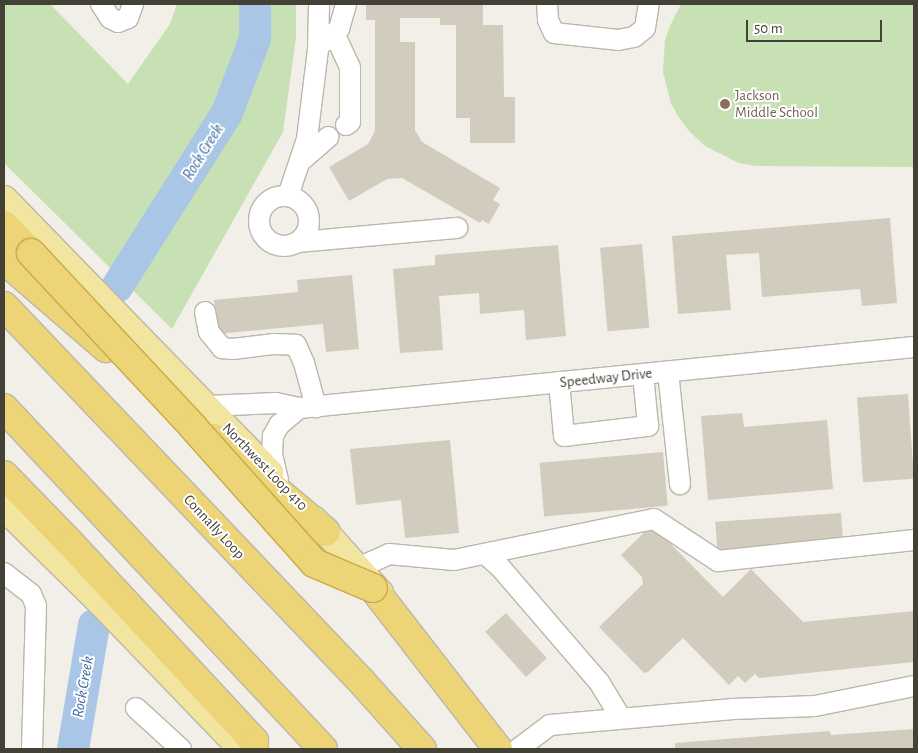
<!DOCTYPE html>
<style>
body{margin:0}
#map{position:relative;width:918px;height:753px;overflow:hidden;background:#f1efe7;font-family:"Alegreya Sans",sans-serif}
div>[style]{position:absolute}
.green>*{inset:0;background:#c7e0b4}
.river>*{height:32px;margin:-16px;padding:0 16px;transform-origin:16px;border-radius:16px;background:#aac6e7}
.building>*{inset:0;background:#d1ccbd;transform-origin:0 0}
.roads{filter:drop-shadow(1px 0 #bbb7aa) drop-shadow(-1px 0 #bbb7aa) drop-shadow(0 1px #bbb7aa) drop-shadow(0 -1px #bbb7aa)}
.minor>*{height:20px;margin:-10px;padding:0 10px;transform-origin:10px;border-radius:10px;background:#fff}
.minor>.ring{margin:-10px;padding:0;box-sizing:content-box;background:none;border:20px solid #fff;border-radius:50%}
.major>*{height:25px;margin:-12.5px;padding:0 12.5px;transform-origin:12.5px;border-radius:12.5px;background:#f1e59f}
.highway>*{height:28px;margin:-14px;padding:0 14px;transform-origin:14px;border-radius:14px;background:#ecd477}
.bridges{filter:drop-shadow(1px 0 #c9aa48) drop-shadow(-1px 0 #c9aa48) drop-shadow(0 1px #c9aa48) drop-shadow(0 -1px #c9aa48)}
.highway-bridge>*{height:28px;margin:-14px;padding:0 14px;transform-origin:14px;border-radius:14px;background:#ecd477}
.dots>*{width:14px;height:14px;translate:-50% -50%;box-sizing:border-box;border:2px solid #fff;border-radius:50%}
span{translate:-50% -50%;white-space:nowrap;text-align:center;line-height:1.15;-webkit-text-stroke:4px #fff;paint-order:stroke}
.education-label{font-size:15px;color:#785e54}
.left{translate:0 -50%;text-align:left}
.street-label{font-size:15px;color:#434036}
.water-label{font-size:16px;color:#3d6aa1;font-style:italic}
.frame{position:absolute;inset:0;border:5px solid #434036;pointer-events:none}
.scale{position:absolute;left:746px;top:20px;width:136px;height:22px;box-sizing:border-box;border:2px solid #434036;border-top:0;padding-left:6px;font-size:15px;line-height:18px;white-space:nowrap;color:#434036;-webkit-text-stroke:4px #fff;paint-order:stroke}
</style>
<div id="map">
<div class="green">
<div style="clip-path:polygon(8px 4px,50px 4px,128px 84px,170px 24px,177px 4px,296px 4px,296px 37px,283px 132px,172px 329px,4px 163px,4px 6px)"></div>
<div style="clip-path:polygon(681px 4px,914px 4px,914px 167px,756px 166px,739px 163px,705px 146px,689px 131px,678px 116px,671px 103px,663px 72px,665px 40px,670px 26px)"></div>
</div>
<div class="river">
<div style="left:117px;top:287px;width:206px;rotate:-57.7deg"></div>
<div style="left:227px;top:113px;width:79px;rotate:-69.3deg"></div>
<div style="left:255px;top:39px;width:35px;rotate:-90deg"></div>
<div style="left:73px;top:749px;width:126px;rotate:-80.4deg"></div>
</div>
<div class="building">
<div style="clip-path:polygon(366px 4px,483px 4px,483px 25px,503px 25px,504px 97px,515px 97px,515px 143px,470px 143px,470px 118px,456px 118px,456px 25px,440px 25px,440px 18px,400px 18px,400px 42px,415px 42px,415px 130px,422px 142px,500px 188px,493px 200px,500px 204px,489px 224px,482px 220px,480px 223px,402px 178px,387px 179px,349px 201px,329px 167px,368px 144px,375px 131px,375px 20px,366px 20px)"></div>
<div style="clip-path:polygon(890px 218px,897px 303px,862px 306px,860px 289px,762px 297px,759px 253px,726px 255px,731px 310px,678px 314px,672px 236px)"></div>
<div style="left:642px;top:244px;width:84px;height:42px;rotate:85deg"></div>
<div style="clip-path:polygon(558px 245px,566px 336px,526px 340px,524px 310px,480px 314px,479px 293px,439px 296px,443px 350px,400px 353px,393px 269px,435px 265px,435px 255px)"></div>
<div style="clip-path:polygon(352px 275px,359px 349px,326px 352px,323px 324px,217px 334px,214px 300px,298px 292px,297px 280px)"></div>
<div style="left:908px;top:394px;width:85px;height:51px;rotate:86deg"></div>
<div style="clip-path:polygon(742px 413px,744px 427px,827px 420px,833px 489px,708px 500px,701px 416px)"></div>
<div style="clip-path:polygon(450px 440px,459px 533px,405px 538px,401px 500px,356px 505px,350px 449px)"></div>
<div style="left:663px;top:452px;width:54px;height:124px;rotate:85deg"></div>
<div style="left:841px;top:513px;width:28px;height:126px;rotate:86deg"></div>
<div style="clip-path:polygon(652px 525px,723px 597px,751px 569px,803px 622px,914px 611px,914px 662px,759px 678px,755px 674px,745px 683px,738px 676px,729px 685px,683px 638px,648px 672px,644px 673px,599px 627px,643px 584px,642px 577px,621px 555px)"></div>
<div style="left:506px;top:613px;width:61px;height:28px;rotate:48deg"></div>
<div style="clip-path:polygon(914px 729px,914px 749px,675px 749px,675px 743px,830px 731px,831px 735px)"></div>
</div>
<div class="roads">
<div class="minor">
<div style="left:101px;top:4px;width:17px;rotate:57deg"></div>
<div style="left:110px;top:18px;width:9px;rotate:27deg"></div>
<div style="left:118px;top:22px;width:11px;rotate:-22deg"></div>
<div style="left:128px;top:18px;width:15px;rotate:-70deg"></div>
<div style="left:547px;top:4px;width:16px;rotate:86deg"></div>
<div style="left:548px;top:20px;width:14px;rotate:65deg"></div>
<div style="left:554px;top:33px;width:64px;rotate:6.2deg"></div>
<div style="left:618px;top:40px;width:16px;rotate:-11deg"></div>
<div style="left:634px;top:37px;width:14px;rotate:-39deg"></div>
<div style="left:645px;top:28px;width:24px;rotate:-81deg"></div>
<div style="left:334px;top:33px;width:38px;rotate:65deg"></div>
<div style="left:350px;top:68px;width:54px;rotate:90deg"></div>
<div style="left:350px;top:122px;width:5px;rotate:143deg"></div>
<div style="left:324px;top:42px;width:20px;rotate:-41deg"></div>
<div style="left:339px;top:29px;width:26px;rotate:-74deg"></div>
<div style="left:302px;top:160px;width:35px;rotate:-41deg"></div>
<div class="ring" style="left:259px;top:196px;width:30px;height:30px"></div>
<div style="left:288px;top:196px;width:60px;rotate:-71.6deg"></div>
<div style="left:307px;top:139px;width:91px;rotate:-83deg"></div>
<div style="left:318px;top:49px;width:45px;rotate:-88.7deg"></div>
<div style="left:299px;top:242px;width:159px;rotate:-5.1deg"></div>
<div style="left:205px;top:312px;width:20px;rotate:79deg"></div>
<div style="left:209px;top:332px;width:21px;rotate:51deg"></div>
<div style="left:222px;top:348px;width:11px;rotate:5deg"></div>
<div style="left:233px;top:349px;width:40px;rotate:-7.1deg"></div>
<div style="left:273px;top:344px;width:23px;rotate:2deg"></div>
<div style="left:296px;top:345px;width:20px;rotate:66deg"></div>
<div style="left:304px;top:363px;width:46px;rotate:74.7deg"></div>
<div style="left:668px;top:372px;width:113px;rotate:83.9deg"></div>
<div style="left:559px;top:382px;width:54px;rotate:84.7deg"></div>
<div style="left:564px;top:436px;width:85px;rotate:-6.8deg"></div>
<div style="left:648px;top:426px;width:52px;rotate:-95.5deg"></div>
<div style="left:207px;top:406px;width:69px;rotate:-2.5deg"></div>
<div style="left:276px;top:403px;width:24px;rotate:12deg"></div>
<div style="left:299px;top:408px;width:618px;rotate:-5.66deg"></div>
<div style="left:278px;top:480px;width:27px;rotate:-103deg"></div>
<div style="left:272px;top:454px;width:18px;rotate:-87deg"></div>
<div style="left:273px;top:436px;width:13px;rotate:-61deg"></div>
<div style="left:279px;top:425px;width:26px;rotate:-40deg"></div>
<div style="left:485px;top:554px;width:20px;rotate:41deg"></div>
<div style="left:500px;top:567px;width:152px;rotate:49.3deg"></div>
<div style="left:599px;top:682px;width:42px;rotate:58.6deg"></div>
<div style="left:358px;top:568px;width:34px;rotate:-24deg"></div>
<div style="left:389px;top:554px;width:65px;rotate:5.3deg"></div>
<div style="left:454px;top:560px;width:204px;rotate:-11.6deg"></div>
<div style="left:654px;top:519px;width:77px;rotate:33.3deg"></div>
<div style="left:718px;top:561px;width:197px;rotate:-6.1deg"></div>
<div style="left:4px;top:573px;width:34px;rotate:38deg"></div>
<div style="left:31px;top:594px;width:13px;rotate:67deg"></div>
<div style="left:36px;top:606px;width:143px;rotate:91.6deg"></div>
<div style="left:136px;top:708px;width:61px;rotate:42.3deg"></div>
<div style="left:518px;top:749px;width:40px;rotate:-37deg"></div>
<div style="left:550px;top:725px;width:184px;rotate:-5deg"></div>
<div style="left:733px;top:709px;width:82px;rotate:-2.1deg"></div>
<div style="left:815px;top:706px;width:101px;rotate:-11.4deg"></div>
</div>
<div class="major">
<div style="left:4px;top:198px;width:382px;rotate:45.8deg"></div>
<div style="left:4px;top:508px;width:146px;rotate:44.7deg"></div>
<div style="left:108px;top:611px;width:192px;rotate:46.1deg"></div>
<div style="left:313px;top:518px;width:100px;rotate:47.8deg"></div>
</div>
<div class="highway">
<div style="left:4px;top:225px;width:39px;rotate:46deg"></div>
<div style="left:4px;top:260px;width:135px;rotate:40.8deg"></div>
<div style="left:4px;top:306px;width:519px;rotate:46.4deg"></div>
<div style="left:362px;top:682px;width:90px;rotate:48.2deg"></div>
<div style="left:4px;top:408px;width:467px;rotate:46.9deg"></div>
<div style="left:214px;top:438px;width:146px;rotate:40deg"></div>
<div style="left:4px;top:475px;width:96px;rotate:45.8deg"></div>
<div style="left:71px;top:544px;width:269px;rotate:47.1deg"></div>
<div style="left:254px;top:741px;width:8px;rotate:90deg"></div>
<div style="left:373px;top:588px;width:204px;rotate:52.2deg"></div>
</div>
</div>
<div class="bridges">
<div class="highway-bridge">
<div style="left:31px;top:253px;width:238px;rotate:47deg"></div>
<div style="left:193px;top:427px;width:182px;rotate:48.3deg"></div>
<div style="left:314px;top:563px;width:64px;rotate:23deg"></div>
</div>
</div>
<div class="dots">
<div style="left:725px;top:104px;background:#8d6e63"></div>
</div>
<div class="education-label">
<span class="left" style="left:735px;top:104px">Jackson<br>Middle School</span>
</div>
<div class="street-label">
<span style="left:606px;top:378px;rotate:-6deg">Speedway Drive</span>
<span style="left:265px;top:467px;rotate:46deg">Northwest Loop 410</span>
<span style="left:214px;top:527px;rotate:47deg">Connally Loop</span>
</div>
<div class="water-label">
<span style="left:203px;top:152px;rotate:-58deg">Rock Creek</span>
<span style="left:83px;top:687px;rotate:-80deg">Rock Creek</span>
</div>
<div class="frame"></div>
<div class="scale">50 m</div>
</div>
